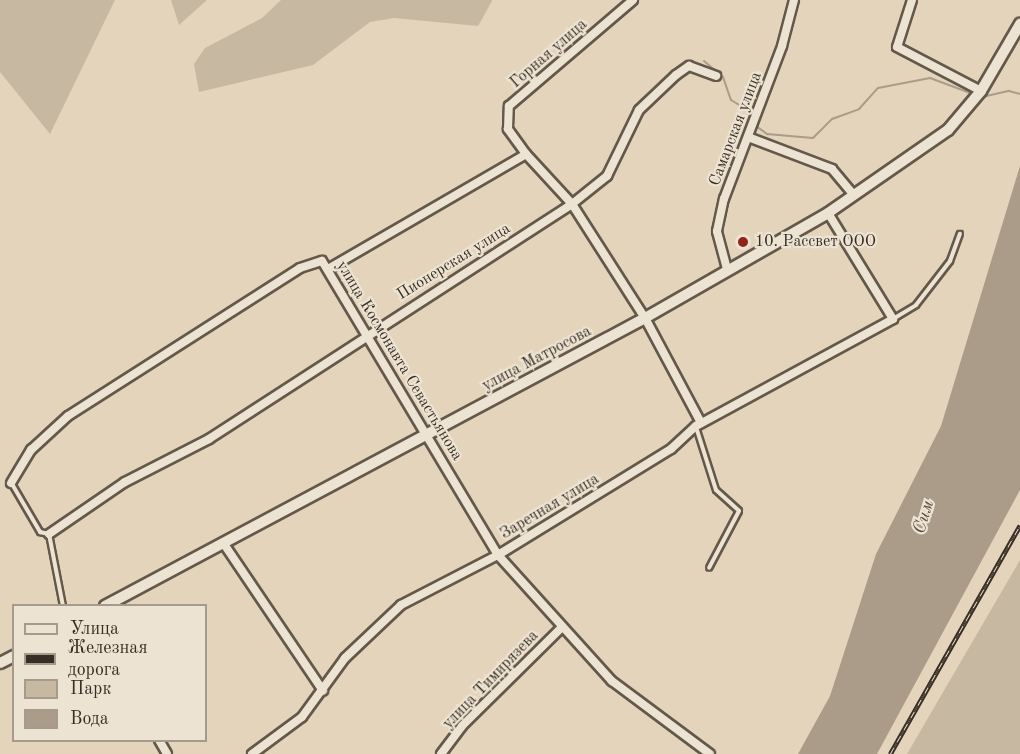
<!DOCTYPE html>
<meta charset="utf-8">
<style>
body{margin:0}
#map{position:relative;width:1020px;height:754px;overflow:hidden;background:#e4d4bb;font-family:"Old Standard TT",serif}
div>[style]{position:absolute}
.green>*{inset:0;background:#c7b8a2}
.water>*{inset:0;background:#aa9c88}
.stream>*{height:2px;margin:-1px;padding:0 1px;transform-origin:1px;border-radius:1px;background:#aa9c88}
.roads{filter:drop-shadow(2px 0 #63584a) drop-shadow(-2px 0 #63584a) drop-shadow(0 2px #63584a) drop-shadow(0 -2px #63584a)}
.service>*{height:4px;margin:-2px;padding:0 2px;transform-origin:2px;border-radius:2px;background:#ede3d3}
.minor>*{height:8px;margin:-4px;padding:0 4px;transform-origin:4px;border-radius:4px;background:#ede3d3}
.secondary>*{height:10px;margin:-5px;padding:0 5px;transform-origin:5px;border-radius:5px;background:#ede3d3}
.rail>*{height:4.5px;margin-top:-2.25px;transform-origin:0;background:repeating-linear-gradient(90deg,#ede3d3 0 7px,#382e25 0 14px);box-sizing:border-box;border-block:2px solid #382e25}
.dots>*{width:16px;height:16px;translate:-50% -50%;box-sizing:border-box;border:3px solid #ede3d3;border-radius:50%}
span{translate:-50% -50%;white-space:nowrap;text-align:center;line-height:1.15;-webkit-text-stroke:4.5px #ede3d3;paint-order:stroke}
.street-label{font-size:16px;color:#382e25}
.poi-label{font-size:16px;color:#382e25}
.left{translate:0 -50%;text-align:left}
.water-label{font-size:18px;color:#544a3e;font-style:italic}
.legend{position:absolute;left:12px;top:604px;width:195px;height:138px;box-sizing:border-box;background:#ede3d3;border:2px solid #a59b8d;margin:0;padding:8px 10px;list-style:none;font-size:18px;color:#382e25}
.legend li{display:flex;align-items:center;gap:12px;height:30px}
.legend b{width:30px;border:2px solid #a59b8d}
</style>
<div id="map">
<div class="green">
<div style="clip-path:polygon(0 0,115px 0,50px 134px,0 72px)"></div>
<div style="clip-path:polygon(171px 0,207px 0,179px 25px)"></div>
<div style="clip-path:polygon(281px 0,492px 0,492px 1px,478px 26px,394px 18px,370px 22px,313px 65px,199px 92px,194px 64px,205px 48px,262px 18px)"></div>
<div style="clip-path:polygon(1020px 560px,1020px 754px,907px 754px)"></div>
</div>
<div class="water">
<div style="clip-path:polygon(1020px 166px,1020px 490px,877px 754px,798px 754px,830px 696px,876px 554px,941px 426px)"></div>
</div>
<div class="stream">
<div style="left:704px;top:61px;width:25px;rotate:40deg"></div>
<div style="left:723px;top:77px;width:24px;rotate:71deg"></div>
<div style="left:731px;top:100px;width:27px;rotate:31deg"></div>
<div style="left:982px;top:97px;width:28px;rotate:-13deg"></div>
<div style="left:1009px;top:91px;width:11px;rotate:15deg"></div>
<div style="left:758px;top:118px;width:8px;rotate:104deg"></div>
<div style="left:756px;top:126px;width:14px;rotate:36deg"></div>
<div style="left:767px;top:134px;width:46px;rotate:5deg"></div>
<div style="left:813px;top:138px;width:27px;rotate:-45deg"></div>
<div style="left:832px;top:119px;width:29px;rotate:-20deg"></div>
<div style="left:859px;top:109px;width:28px;rotate:-48deg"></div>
<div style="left:878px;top:88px;width:53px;rotate:-10.9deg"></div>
<div style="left:930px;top:78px;width:46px;rotate:20.4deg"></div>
</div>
<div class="roads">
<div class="service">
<div style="left:893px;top:319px;width:27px;rotate:-31deg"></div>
<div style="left:916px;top:305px;width:56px;rotate:-52.3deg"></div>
<div style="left:950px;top:261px;width:29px;rotate:-70deg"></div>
<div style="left:696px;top:427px;width:66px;rotate:72.4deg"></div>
<div style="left:716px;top:490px;width:31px;rotate:42deg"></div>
<div style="left:739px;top:511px;width:64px;rotate:117.8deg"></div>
<div style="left:12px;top:484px;width:56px;rotate:59.7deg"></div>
<div style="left:40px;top:532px;width:9px;rotate:13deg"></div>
<div style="left:49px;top:534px;width:73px;rotate:79deg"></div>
</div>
<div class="minor">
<div style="left:912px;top:0;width:49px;rotate:107.7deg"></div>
<div style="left:897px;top:47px;width:95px;rotate:27.6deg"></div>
<div style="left:748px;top:137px;width:90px;rotate:20.9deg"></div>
<div style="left:832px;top:169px;width:30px;rotate:50deg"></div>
<div style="left:526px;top:154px;width:31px;rotate:-126deg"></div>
<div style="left:508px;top:129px;width:23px;rotate:-88deg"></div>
<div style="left:509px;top:106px;width:163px;rotate:-40.5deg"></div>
<div style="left:328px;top:269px;width:229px;rotate:-30.1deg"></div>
<div style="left:526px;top:154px;width:68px;rotate:47.4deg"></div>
<div style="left:572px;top:204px;width:135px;rotate:57.4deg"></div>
<div style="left:645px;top:318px;width:119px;rotate:61.9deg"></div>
<div style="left:727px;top:269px;width:39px;rotate:-105deg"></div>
<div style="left:717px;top:231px;width:33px;rotate:-78deg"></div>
<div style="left:724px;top:199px;width:164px;rotate:-69.2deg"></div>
<div style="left:782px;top:46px;width:48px;rotate:-75.4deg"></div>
<div style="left:11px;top:483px;width:39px;rotate:-59deg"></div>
<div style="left:31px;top:450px;width:50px;rotate:-42.6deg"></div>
<div style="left:68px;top:416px;width:275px;rotate:-32.5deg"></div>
<div style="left:300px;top:268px;width:23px;rotate:-18deg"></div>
<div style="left:322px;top:261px;width:343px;rotate:59.1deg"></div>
<div style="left:498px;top:555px;width:170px;rotate:47.9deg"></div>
<div style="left:612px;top:681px;width:122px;rotate:36.7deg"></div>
<div style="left:49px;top:534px;width:92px;rotate:-34.4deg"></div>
<div style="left:125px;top:482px;width:94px;rotate:-27.1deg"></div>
<div style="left:209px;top:439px;width:432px;rotate:-32.9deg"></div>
<div style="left:572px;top:204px;width:45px;rotate:-38.7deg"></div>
<div style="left:607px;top:176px;width:73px;rotate:-64.1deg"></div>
<div style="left:639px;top:110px;width:51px;rotate:-43.4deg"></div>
<div style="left:676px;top:75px;width:16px;rotate:-35deg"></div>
<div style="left:689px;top:66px;width:29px;rotate:20deg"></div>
<div style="left:224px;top:544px;width:177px;rotate:56deg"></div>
<div style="left:159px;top:740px;width:16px;rotate:60deg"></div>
<div style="left:252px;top:754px;width:62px;rotate:-36.5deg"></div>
<div style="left:302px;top:717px;width:73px;rotate:-53.9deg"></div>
<div style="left:345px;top:658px;width:77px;rotate:-43.4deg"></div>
<div style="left:401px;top:605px;width:109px;rotate:-27.3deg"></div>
<div style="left:498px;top:555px;width:203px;rotate:-31.5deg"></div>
<div style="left:671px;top:449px;width:34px;rotate:-43deg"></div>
<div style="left:696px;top:426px;width:224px;rotate:-28.5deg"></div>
<div style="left:893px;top:319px;width:124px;rotate:-121.5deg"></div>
<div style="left:441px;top:754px;width:35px;rotate:-53deg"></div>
<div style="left:462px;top:726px;width:141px;rotate:-44.7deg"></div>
</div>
<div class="secondary">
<div style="left:105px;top:606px;width:612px;rotate:-28.07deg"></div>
<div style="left:645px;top:318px;width:211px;rotate:-29.8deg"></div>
<div style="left:828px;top:213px;width:146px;rotate:-34.7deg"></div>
<div style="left:948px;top:130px;width:51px;rotate:-49.8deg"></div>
<div style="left:981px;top:91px;width:78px;rotate:-59.8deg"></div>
<div style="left:0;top:663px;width:16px;rotate:-27deg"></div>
</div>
</div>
<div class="rail">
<div style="left:890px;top:754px;width:263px;rotate:-60.4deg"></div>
</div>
<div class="dots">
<div style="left:743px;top:242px;background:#8f2418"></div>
</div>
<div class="street-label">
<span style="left:549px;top:54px;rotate:-41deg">Горная улица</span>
<span style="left:736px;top:129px;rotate:-69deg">Самарская улица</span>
<span style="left:454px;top:262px;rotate:-32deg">Пионерская улица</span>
<span style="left:537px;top:359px;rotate:-28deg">улица Матросова</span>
<span style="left:399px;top:361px;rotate:59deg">улица Космонавта Севастьянова</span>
<span style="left:550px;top:507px;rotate:-31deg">Заречная улица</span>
<span style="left:491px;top:680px;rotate:-46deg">улица Тимирязева</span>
</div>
<div class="poi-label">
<span class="left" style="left:755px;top:242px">10. Рассвет ООО</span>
</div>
<div class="water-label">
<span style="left:924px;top:517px;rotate:-73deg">Сим</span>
</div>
<ul class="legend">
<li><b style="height:8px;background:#ede3d3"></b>Улица</li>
<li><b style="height:8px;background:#382e25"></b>Железная дорога</li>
<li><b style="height:16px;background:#c7b8a2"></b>Парк</li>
<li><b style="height:16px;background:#aa9c88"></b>Вода</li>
</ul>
</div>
